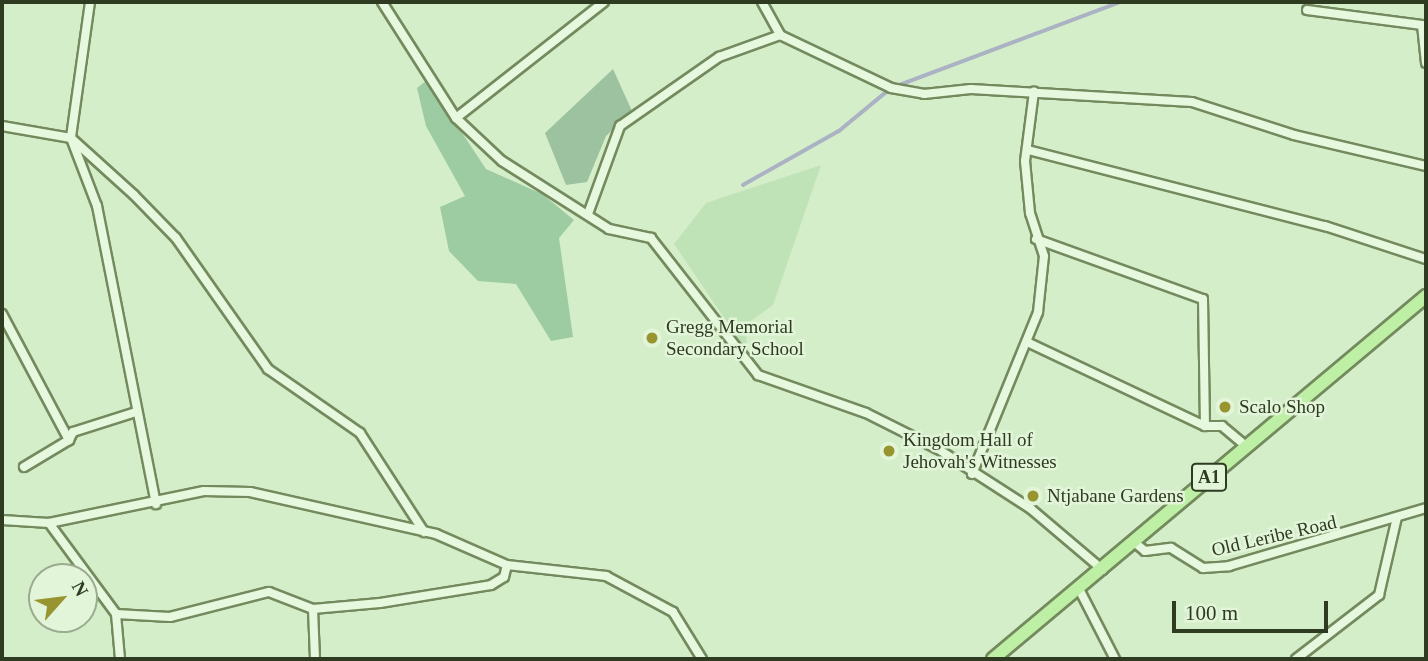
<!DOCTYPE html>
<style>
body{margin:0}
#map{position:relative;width:1428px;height:661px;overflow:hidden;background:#d5eeca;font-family:Georgia,serif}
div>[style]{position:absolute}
.farmland>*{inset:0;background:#bfe3b7}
.green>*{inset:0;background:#9dcca2}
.cemetery>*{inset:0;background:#9cc2a0}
.stream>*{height:3.5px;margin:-1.75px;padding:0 1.75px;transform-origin:1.75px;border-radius:1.75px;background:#aab2c3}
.roads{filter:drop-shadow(2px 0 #748a5e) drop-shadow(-2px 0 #748a5e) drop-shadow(0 2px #748a5e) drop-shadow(0 -2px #748a5e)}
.minor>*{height:8px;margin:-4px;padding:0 4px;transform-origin:4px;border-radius:4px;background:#e6f8dd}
.primary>*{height:12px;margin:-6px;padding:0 6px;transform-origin:6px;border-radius:6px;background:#bdefa4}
.dots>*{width:19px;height:19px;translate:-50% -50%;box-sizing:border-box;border:4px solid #e2f5d9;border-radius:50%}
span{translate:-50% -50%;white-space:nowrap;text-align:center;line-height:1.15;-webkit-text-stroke:5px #e2f5d9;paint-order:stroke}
.shield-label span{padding:2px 5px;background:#e2f5d9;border:2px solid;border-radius:5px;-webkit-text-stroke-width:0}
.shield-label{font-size:18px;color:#2f3b21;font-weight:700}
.poi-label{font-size:19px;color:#2f3b21}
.left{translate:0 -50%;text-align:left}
.street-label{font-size:19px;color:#2f3b21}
.frame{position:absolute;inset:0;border:4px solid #2f3b21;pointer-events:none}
.north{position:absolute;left:28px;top:563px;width:70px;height:70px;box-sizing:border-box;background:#e2f5d9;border:2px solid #9aab8f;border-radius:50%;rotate:62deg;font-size:19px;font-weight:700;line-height:28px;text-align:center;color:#2f3b21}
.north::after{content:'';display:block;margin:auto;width:24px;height:32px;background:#989530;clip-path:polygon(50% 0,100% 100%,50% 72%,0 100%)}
.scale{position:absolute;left:1172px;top:601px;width:156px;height:32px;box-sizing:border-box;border:4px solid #2f3b21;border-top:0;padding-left:9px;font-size:21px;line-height:24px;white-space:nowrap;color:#2f3b21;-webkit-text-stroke:5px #e2f5d9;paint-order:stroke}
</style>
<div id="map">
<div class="farmland">
<div style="clip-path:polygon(821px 165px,773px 305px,745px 325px,748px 353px,674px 244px,706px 203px)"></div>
</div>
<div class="green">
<div style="clip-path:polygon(427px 80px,486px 169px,542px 194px,574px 220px,559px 238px,573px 337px,551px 341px,516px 284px,478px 281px,449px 251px,440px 207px,465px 196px,426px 126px,417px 88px)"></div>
</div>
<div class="cemetery">
<div style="clip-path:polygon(613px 69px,632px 111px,606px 136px,587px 182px,566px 185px,545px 133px)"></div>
</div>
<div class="stream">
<div style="left:897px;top:86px;width:239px;rotate:-20.6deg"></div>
<div style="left:743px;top:185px;width:110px;rotate:-29.4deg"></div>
<div style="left:839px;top:131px;width:66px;rotate:-39.5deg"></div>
</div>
<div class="roads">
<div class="minor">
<div style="left:90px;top:2px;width:137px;rotate:98deg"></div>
<div style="left:71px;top:138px;width:73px;rotate:69.1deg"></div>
<div style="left:97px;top:206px;width:304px;rotate:78.8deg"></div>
<div style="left:382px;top:2px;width:138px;rotate:57.5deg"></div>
<div style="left:456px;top:118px;width:63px;rotate:43.1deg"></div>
<div style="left:502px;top:161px;width:127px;rotate:32.4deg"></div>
<div style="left:609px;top:229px;width:43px;rotate:12.1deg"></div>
<div style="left:651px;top:238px;width:174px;rotate:52deg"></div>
<div style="left:758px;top:375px;width:114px;rotate:19.4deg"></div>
<div style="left:866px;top:413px;width:80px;rotate:26.6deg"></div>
<div style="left:938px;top:449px;width:111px;rotate:32.8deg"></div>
<div style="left:1031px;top:509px;width:94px;rotate:40.3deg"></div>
<div style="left:762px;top:2px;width:38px;rotate:61deg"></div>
<div style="left:780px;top:35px;width:123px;rotate:25.5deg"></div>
<div style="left:891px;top:88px;width:34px;rotate:10deg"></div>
<div style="left:924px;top:94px;width:47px;rotate:-6.1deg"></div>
<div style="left:971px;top:89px;width:221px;rotate:3.4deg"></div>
<div style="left:1192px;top:102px;width:107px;rotate:17.9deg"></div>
<div style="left:1294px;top:135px;width:136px;rotate:13.2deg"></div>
<div style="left:1307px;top:10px;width:116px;rotate:7.4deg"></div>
<div style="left:1422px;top:25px;width:38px;rotate:84deg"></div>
<div style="left:456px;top:118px;width:188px;rotate:-38.1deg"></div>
<div style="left:2px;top:126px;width:70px;rotate:9.9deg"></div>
<div style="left:71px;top:138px;width:85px;rotate:42.1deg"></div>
<div style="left:134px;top:195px;width:60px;rotate:45.7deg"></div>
<div style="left:176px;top:238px;width:160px;rotate:54.9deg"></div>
<div style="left:268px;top:369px;width:112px;rotate:34.8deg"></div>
<div style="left:360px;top:433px;width:118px;rotate:57.1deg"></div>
<div style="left:1028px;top:150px;width:307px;rotate:14.4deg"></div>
<div style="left:1325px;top:226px;width:106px;rotate:18.1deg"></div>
<div style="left:588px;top:214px;width:94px;rotate:-70deg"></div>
<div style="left:620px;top:126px;width:121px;rotate:-34.9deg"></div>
<div style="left:719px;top:57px;width:65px;rotate:-19.8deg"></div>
<div style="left:1036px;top:239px;width:177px;rotate:19.8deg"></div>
<div style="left:1203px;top:299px;width:127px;rotate:89.1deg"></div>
<div style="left:2px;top:314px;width:143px;rotate:62deg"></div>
<div style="left:1027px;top:342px;width:197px;rotate:25.3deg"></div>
<div style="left:1205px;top:426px;width:17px"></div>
<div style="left:1222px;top:426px;width:31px;rotate:40deg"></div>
<div style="left:24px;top:467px;width:52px;rotate:-31deg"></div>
<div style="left:69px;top:440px;width:9px;rotate:-63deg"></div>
<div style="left:73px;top:432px;width:66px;rotate:-17.6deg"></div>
<div style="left:972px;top:474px;width:175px;rotate:-67.8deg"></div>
<div style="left:1038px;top:312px;width:56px;rotate:-83.9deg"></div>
<div style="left:1044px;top:256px;width:45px;rotate:-108deg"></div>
<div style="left:1030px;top:213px;width:52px;rotate:-95.5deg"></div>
<div style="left:1025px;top:161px;width:70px;rotate:-82.6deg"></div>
<div style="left:2px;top:520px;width:47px;rotate:3.7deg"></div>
<div style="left:49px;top:523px;width:158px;rotate:-11.7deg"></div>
<div style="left:204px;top:491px;width:46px;rotate:1.2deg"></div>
<div style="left:250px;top:492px;width:191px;rotate:12.7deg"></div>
<div style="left:436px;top:534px;width:77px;rotate:23.6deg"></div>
<div style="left:507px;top:565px;width:100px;rotate:6.3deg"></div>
<div style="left:606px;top:576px;width:76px;rotate:28.2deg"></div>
<div style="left:673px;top:612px;width:55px;rotate:58.3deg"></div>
<div style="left:49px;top:523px;width:113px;rotate:53.6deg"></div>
<div style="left:116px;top:614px;width:54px;rotate:3.2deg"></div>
<div style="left:170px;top:617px;width:102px;rotate:-14.2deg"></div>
<div style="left:269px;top:592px;width:47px;rotate:21.1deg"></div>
<div style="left:313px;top:609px;width:67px;rotate:-5.1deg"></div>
<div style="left:380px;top:603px;width:112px;rotate:-9.2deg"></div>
<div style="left:491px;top:585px;width:15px;rotate:-32deg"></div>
<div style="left:504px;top:577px;width:12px;rotate:-76deg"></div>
<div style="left:1134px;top:542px;width:14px;rotate:39deg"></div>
<div style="left:1145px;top:551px;width:26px;rotate:-7deg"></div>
<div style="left:1171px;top:548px;width:38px;rotate:32deg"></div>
<div style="left:1203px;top:568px;width:26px;rotate:-4deg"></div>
<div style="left:1229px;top:566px;width:205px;rotate:-16.4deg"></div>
<div style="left:1079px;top:589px;width:79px;rotate:62.8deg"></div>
<div style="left:313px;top:609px;width:50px;rotate:87.7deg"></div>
<div style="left:116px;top:614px;width:45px;rotate:84.9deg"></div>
<div style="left:1296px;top:659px;width:105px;rotate:-37.6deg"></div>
<div style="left:1379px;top:595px;width:80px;rotate:-77deg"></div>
</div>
<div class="primary">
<div style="left:993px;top:659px;width:565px;rotate:-39.97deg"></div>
</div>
</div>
<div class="dots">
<div style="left:652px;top:338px;background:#989530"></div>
<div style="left:1225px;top:407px;background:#989530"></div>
<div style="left:889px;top:451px;background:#989530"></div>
<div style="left:1033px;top:496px;background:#989530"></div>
</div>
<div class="shield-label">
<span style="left:1209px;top:477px">A1</span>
</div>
<div class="poi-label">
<span class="left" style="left:666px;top:338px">Gregg Memorial<br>Secondary School</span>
<span class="left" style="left:1239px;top:407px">Scalo Shop</span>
<span class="left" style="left:903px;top:451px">Kingdom Hall of<br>Jehovah's Witnesses</span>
<span class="left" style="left:1047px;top:496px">Ntjabane Gardens</span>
</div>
<div class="street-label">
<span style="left:1274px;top:536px;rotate:-13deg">Old Leribe Road</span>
</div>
<div class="frame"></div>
<div class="north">N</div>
<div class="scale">100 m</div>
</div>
